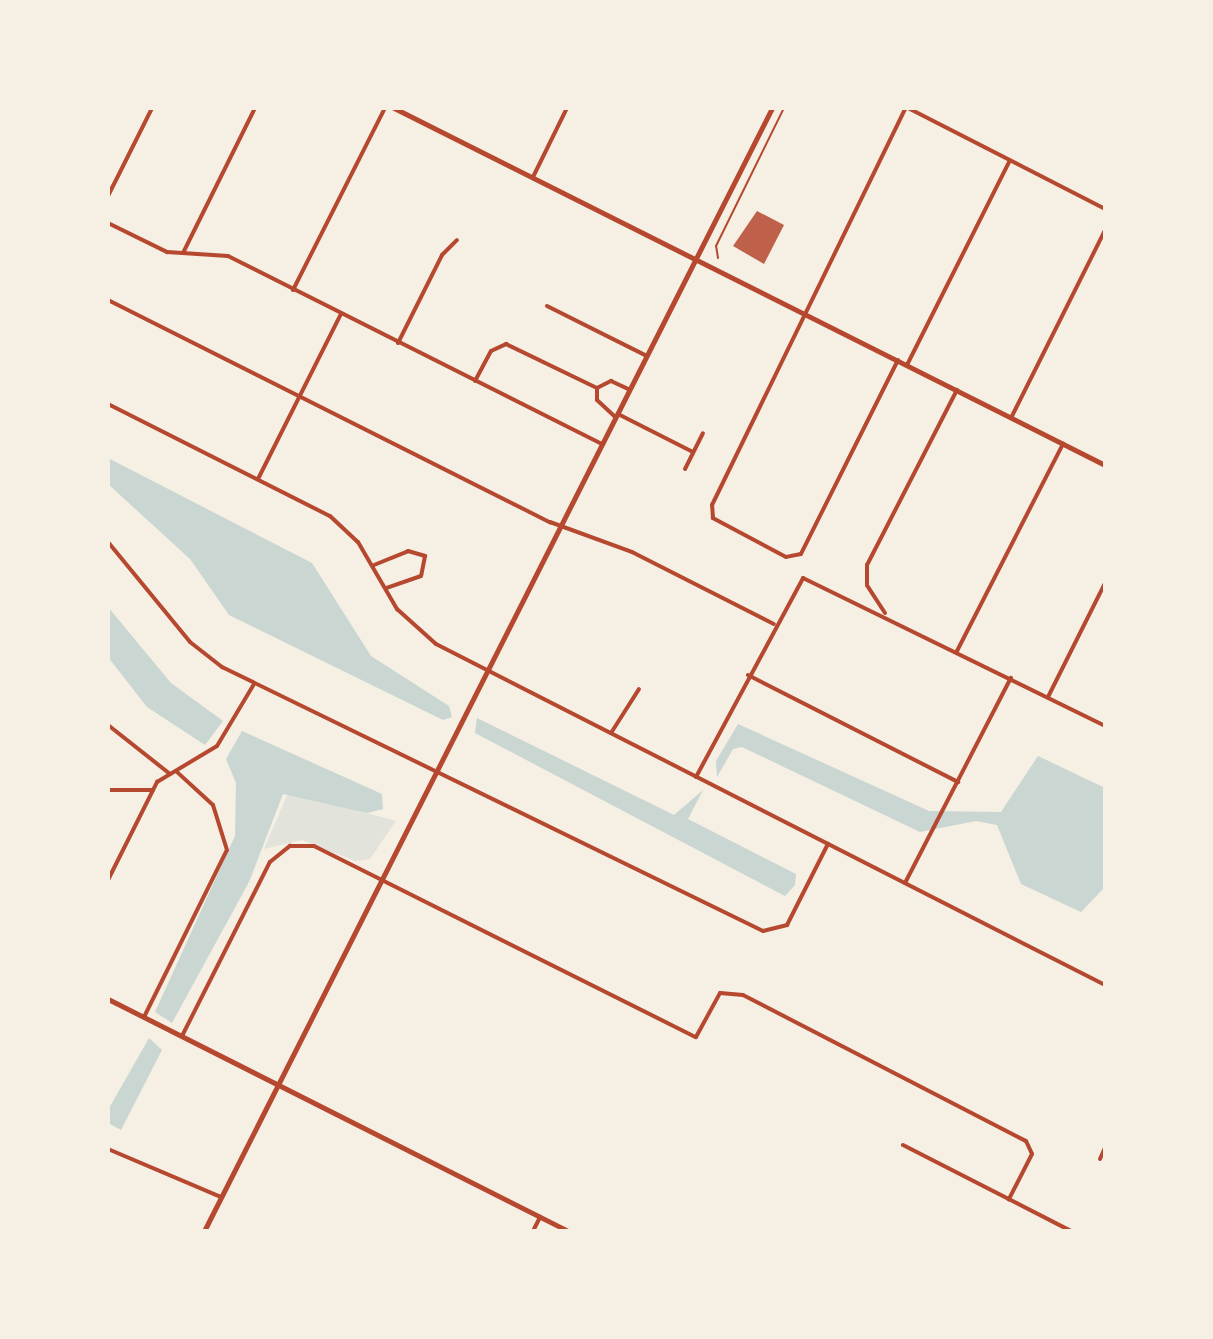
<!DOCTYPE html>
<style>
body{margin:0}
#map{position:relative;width:1213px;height:1339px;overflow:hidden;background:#f6efe4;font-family:Literata,serif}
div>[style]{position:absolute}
.green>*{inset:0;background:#e2e4dc}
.water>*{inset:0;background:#c9d6d2}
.building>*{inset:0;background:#bf614a}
.path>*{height:2px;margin:-1px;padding:0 1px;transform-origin:1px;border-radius:1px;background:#b5482f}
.minor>*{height:4px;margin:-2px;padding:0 2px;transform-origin:2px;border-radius:2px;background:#b5482f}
.tertiary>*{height:5px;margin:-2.5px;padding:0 2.5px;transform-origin:2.5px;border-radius:2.5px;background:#b5482f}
.secondary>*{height:5px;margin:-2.5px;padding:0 2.5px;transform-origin:2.5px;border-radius:2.5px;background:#b5482f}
span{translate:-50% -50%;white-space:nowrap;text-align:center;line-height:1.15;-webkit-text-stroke:6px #f6efe4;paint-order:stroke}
.frame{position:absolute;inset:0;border:110px solid #f6efe4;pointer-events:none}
</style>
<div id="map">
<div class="green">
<div style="clip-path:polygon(287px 795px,300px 795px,396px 821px,370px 859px,355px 861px,302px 840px,264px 849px)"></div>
</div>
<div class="water">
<div style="clip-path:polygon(108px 458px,312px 563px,371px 656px,449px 706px,452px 717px,443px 720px,229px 615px,190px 559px,108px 484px)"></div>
<div style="clip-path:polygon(108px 607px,171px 683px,223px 721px,205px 745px,147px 707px,108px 657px)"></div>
<div style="clip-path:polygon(477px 718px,674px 815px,703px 790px,688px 819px,796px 874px,795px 885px,785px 896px,475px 733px)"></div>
<div style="clip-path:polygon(738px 724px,929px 811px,1001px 812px,1038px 756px,1105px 788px,1105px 887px,1081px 912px,1021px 884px,997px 825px,976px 821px,920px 832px,742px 747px,733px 749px,717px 777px,716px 761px)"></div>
<div style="clip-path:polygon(242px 731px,382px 794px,383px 809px,367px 813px,283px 794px,249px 882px,172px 1023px,155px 1012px,235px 836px,236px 783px,226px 759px)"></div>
<div style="clip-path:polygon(149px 1038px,162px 1050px,121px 1130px,108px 1123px,108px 1110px)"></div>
</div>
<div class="building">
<div style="clip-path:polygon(757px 211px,784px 225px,764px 264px,733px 246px)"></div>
</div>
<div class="path">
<div style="left:718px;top:258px;width:12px;rotate:-99deg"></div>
<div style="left:716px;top:246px;width:154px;rotate:-63.8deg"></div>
</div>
<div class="minor">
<div style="left:908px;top:108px;width:221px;rotate:27.1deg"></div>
<div style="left:533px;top:177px;width:77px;rotate:-63.8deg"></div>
<div style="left:108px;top:196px;width:98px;rotate:-63.4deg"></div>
<div style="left:108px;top:223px;width:66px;rotate:26.2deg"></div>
<div style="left:167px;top:252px;width:61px;rotate:3.8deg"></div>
<div style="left:228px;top:256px;width:418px;rotate:26.7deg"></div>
<div style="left:183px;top:253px;width:162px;rotate:-63.6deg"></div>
<div style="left:293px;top:290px;width:204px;rotate:-63.2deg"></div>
<div style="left:108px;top:300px;width:495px;rotate:26.7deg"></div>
<div style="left:550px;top:522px;width:87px;rotate:20.1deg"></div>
<div style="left:632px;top:552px;width:159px;rotate:26.9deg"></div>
<div style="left:547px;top:306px;width:112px;rotate:26.6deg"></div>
<div style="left:398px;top:343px;width:98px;rotate:-63.4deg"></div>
<div style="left:442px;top:255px;width:21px;rotate:-45deg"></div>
<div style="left:898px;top:360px;width:217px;rotate:116.6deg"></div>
<div style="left:801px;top:554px;width:15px;rotate:169deg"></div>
<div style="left:786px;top:557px;width:83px;rotate:-151.9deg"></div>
<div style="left:713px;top:518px;width:13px;rotate:-94deg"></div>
<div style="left:712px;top:505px;width:442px;rotate:-64deg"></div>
<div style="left:907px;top:365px;width:229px;rotate:-63.3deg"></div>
<div style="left:475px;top:381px;width:34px;rotate:-62deg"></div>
<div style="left:491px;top:351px;width:17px;rotate:-25deg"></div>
<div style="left:506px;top:344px;width:101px;rotate:25.8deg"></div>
<div style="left:597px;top:388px;width:12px;rotate:90deg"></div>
<div style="left:597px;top:400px;width:25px;rotate:43deg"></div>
<div style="left:597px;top:388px;width:16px;rotate:-27deg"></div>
<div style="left:611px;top:381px;width:21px;rotate:25deg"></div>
<div style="left:108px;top:404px;width:249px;rotate:26.8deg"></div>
<div style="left:330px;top:516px;width:38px;rotate:43deg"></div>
<div style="left:358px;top:542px;width:78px;rotate:59.8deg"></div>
<div style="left:397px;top:609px;width:52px;rotate:41.9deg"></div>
<div style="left:436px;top:644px;width:751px;rotate:27.01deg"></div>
<div style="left:618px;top:414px;width:84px;rotate:26.9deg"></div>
<div style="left:1011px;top:418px;width:210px;rotate:-63.4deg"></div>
<div style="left:685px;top:469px;width:40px;rotate:-63.4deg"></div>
<div style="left:258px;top:479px;width:185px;rotate:-63.3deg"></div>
<div style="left:108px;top:542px;width:129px;rotate:50.6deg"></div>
<div style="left:190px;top:642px;width:41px;rotate:38deg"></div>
<div style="left:222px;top:667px;width:602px;rotate:26.01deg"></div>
<div style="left:763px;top:931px;width:25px;rotate:-14deg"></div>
<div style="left:787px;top:925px;width:91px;rotate:-63.2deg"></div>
<div style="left:374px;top:565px;width:37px;rotate:-22deg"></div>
<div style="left:408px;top:551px;width:18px;rotate:16deg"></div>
<div style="left:425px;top:556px;width:20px;rotate:101deg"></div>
<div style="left:421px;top:576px;width:37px;rotate:161deg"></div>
<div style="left:885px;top:613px;width:33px;rotate:-123deg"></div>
<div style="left:867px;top:585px;width:20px;rotate:-90deg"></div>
<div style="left:867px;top:565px;width:197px;rotate:-62.8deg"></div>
<div style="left:957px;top:651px;width:233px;rotate:-62.9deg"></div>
<div style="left:748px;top:675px;width:236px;rotate:27deg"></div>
<div style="left:1048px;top:697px;width:127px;rotate:-63.4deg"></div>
<div style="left:108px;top:725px;width:79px;rotate:38.3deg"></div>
<div style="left:611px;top:733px;width:52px;rotate:-57.5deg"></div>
<div style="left:696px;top:777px;width:226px;rotate:-61.7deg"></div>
<div style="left:803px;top:578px;width:336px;rotate:26.1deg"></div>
<div style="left:108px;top:790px;width:45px"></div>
<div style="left:108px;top:880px;width:110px;rotate:-63.4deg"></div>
<div style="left:157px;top:782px;width:70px;rotate:-31deg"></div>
<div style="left:217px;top:746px;width:72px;rotate:-59.2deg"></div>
<div style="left:905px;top:883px;width:231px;rotate:-62.7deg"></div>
<div style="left:144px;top:1017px;width:186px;rotate:-63.6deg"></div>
<div style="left:227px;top:850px;width:47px;rotate:-107.3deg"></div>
<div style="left:213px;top:805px;width:49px;rotate:-137.5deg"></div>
<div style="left:182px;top:1036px;width:195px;rotate:-63.2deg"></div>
<div style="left:270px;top:862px;width:26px;rotate:-39deg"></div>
<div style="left:290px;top:846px;width:24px"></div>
<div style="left:314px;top:846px;width:427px;rotate:26.6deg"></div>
<div style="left:696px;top:1037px;width:50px;rotate:-61.4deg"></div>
<div style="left:720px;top:993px;width:23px;rotate:5deg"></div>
<div style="left:743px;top:995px;width:318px;rotate:27.3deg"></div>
<div style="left:1026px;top:1141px;width:14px;rotate:65deg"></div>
<div style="left:1032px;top:1154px;width:51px;rotate:117.1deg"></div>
<div style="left:903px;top:1145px;width:189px;rotate:27.1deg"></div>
<div style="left:108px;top:1149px;width:123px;rotate:23deg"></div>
<div style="left:1100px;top:1159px;width:12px;rotate:-66deg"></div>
<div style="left:533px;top:1231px;width:16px;rotate:-63deg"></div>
</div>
<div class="tertiary">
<div style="left:108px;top:999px;width:515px;rotate:26.76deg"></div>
</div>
<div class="secondary">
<div style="left:394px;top:108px;width:796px;rotate:26.66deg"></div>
<div style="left:204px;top:1231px;width:1258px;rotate:-63.17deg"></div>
</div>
<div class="frame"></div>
</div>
